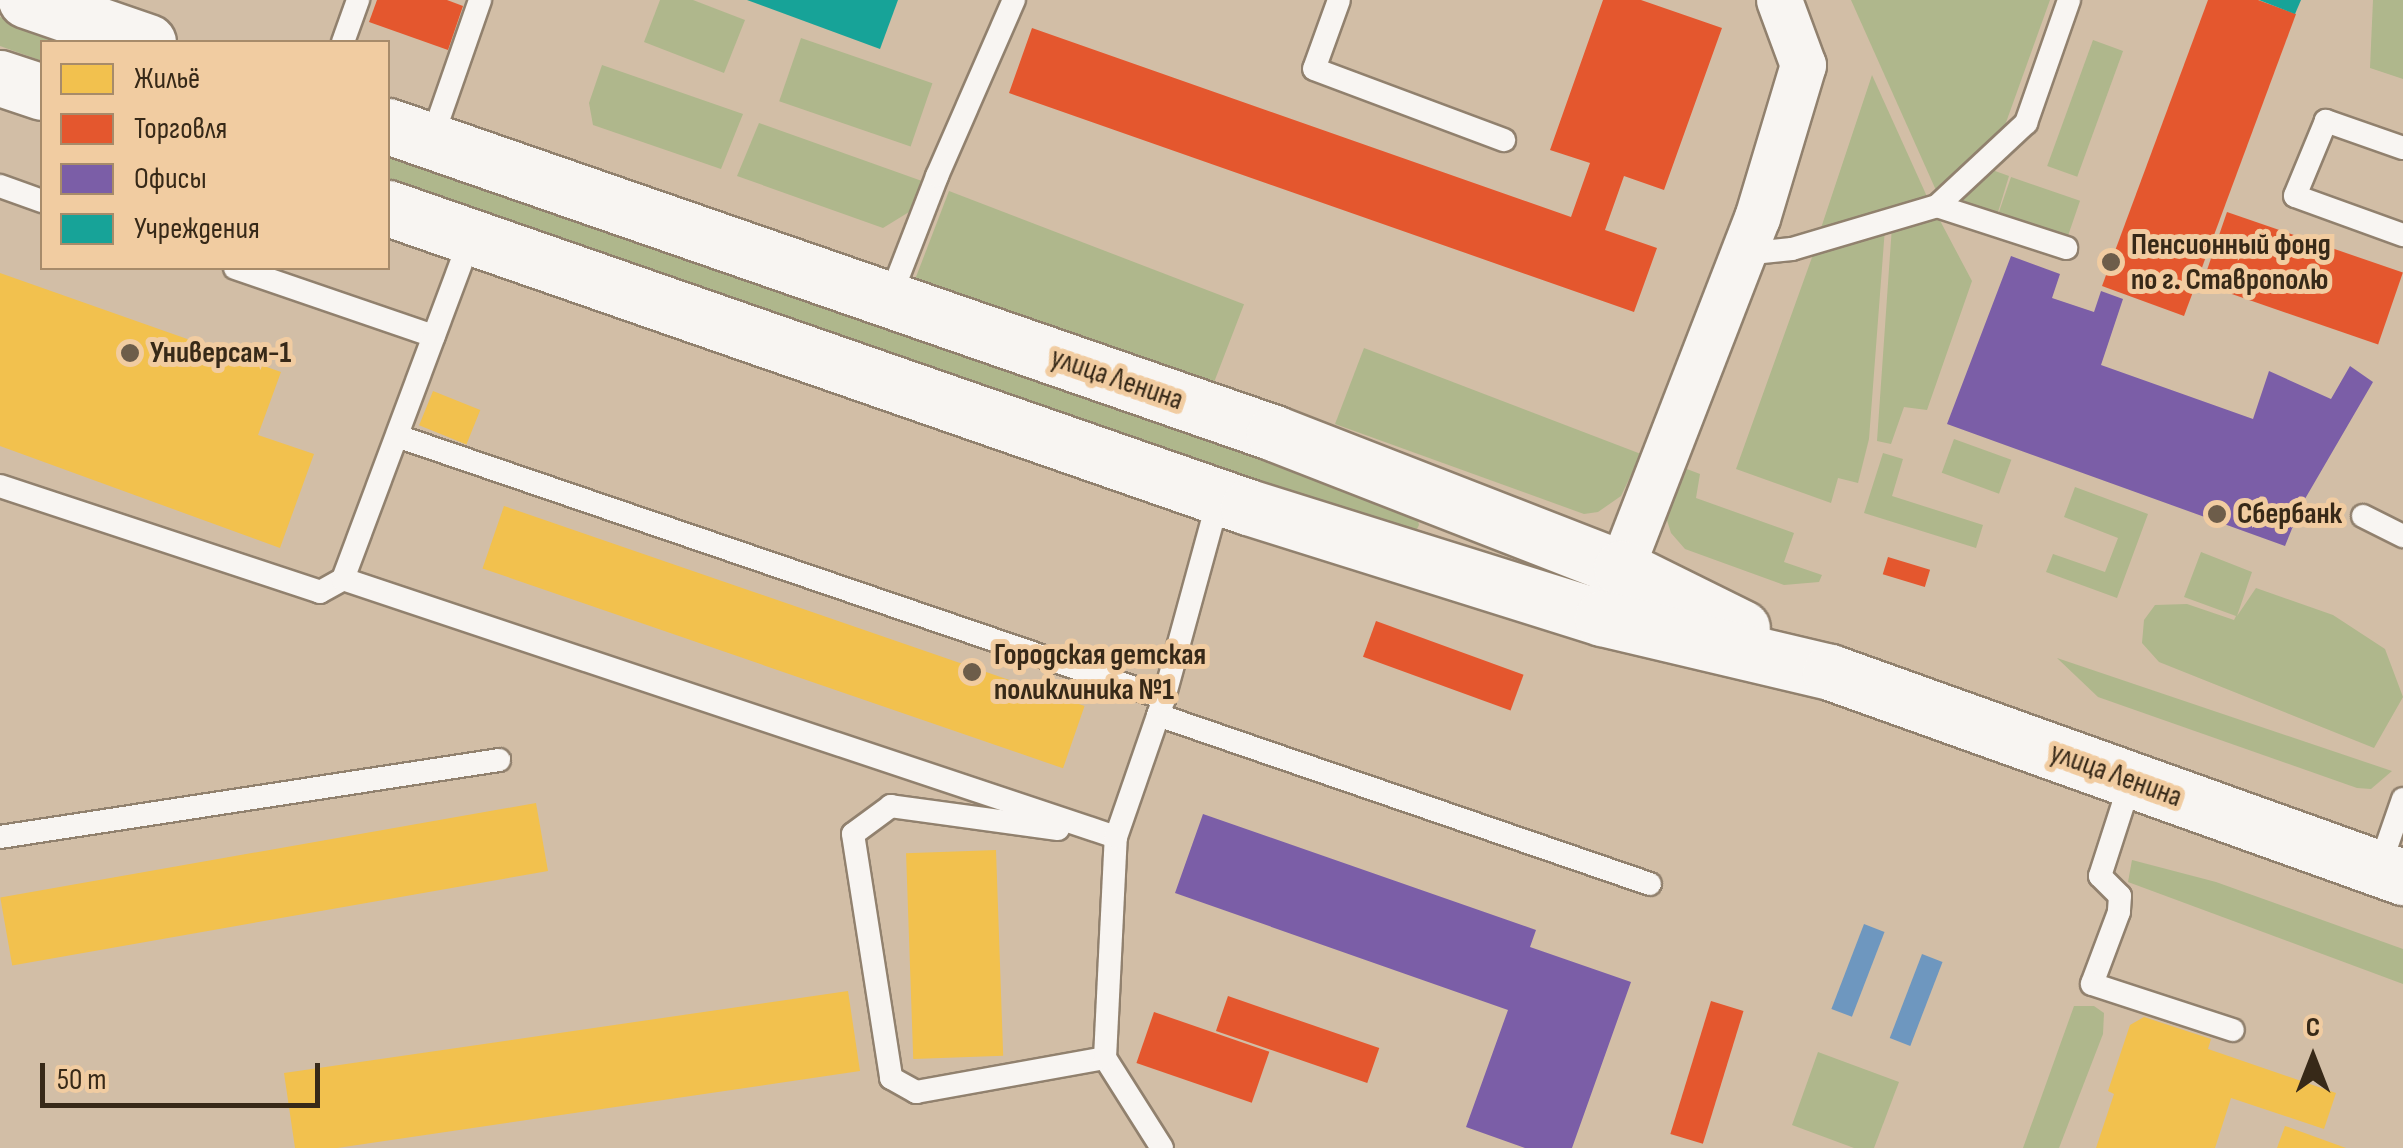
<!DOCTYPE html>
<meta charset="utf-8">
<style>
body{margin:0}
#map{position:relative;width:2403px;height:1148px;overflow:hidden;background:#d2bea6;font-family:"Sofia Sans Condensed",sans-serif}
div>[style]{position:absolute}
.green>*{inset:0;background:#afb78c;transform-origin:0 0}
.water>*{inset:0;background:#6e97bf;transform-origin:0 0}
.homes>*{inset:0;background:#f2c14e;transform-origin:0 0}
.shops>*{inset:0;background:#e4572e;transform-origin:0 0}
.offices>*{inset:0;background:#7b5ea7}
.public>*{inset:0;background:#17a398}
.roads{filter:drop-shadow(2px 0 #91816e) drop-shadow(-2px 0 #91816e) drop-shadow(0 2px #91816e) drop-shadow(0 -2px #91816e)}
.lane>*{height:22px;margin:-11px;padding:0 11px;transform-origin:11px;border-radius:11px;background:#f8f5f2}
.street>*{height:45px;margin:-22.5px;padding:0 22.5px;transform-origin:22.5px;border-radius:22.5px;background:#f8f5f2}
.secondary>*{height:55px;margin:-27.5px;padding:0 27.5px;transform-origin:27.5px;border-radius:27.5px;background:#f8f5f2}
.dots>*{width:28px;height:28px;translate:-50% -50%;box-sizing:border-box;border:5px solid #f1cca1;border-radius:50%}
span{translate:-50% -50%;white-space:nowrap;text-align:center;line-height:1.15;-webkit-text-stroke:10px #f1cca1;paint-order:stroke}
.poi-label{font-size:30px;color:#372918;font-weight:700}
.left{translate:0 -50%;text-align:left}
.street-label{font-size:30px;color:#372918}
.legend{position:absolute;left:40px;top:40px;width:350px;height:230px;box-sizing:border-box;background:#f1cca1;border:2px solid #a78b6a;margin:0;padding:12px 18px;list-style:none;font-size:30px;color:#372918}
.legend li{display:flex;align-items:center;gap:20px;height:50px}
.legend b{width:50px;border:2px solid #a78b6a}
.north{position:absolute;left:2263px;top:1008px;width:100px;height:100px;-webkit-text-stroke:8px #f1cca1;paint-order:stroke;rotate:0deg;font-size:28px;font-weight:700;line-height:40px;text-align:center;color:#372918}
.north::after{content:'';display:block;margin:auto;width:35px;height:45px;background:#372918;clip-path:polygon(50% 0,100% 100%,50% 72%,0 100%)}
.scale{position:absolute;left:40px;top:1063px;width:280px;height:45px;box-sizing:border-box;border:5px solid #372918;border-top:0;padding-left:12px;font-size:30px;line-height:35px;white-space:nowrap;color:#372918;-webkit-text-stroke:8px #f1cca1;paint-order:stroke}
</style>
<div id="map">
<div class="green">
<div style="clip-path:polygon(660px 0,693px 0,745px 20px,724px 73px,644px 42px)"></div>
<div style="clip-path:polygon(1851px 0,2050px 0,1999px 142px,1939px 197px)"></div>
<div style="clip-path:polygon(2373px 0,2403px 0,2403px 79px,2370px 68px)"></div>
<div style="clip-path:polygon(0 17px,72px 42px,42px 42px,42px 61px,0 46px)"></div>
<div style="left:801px;top:38px;width:139px;height:67px;rotate:19deg"></div>
<div style="left:2093px;top:40px;width:32px;height:134px;rotate:20deg"></div>
<div style="clip-path:polygon(602px 65px,743px 114px,721px 169px,593px 125px,589px 103px)"></div>
<div style="clip-path:polygon(1872px 75px,1929px 201px,1819px 234px)"></div>
<div style="clip-path:polygon(759px 123px,922px 181px,909px 212px,883px 228px,737px 176px)"></div>
<div style="clip-path:polygon(388px 152px,1269px 457px,1417px 516px,1419px 525px,1416px 531px,1259px 484px,388px 181px)"></div>
<div style="clip-path:polygon(1984px 167px,2009px 176px,1995px 222px,1945px 204px)"></div>
<div style="left:2011px;top:177px;width:73px;height:48px;rotate:19deg"></div>
<div style="left:949px;top:191px;width:316px;height:93px;rotate:21deg"></div>
<div style="clip-path:polygon(1936px 213px,1972px 281px,1927px 410px,1904px 407px,1891px 444px,1877px 441px,1892px 226px)"></div>
<div style="clip-path:polygon(1885px 228px,1869px 439px,1858px 483px,1838px 478px,1831px 503px,1736px 469px,1815px 249px)"></div>
<div style="clip-path:polygon(1364px 348px,1641px 454px,1621px 496px,1598px 512px,1584px 514px,1335px 424px)"></div>
<div style="left:1954px;top:439px;width:61px;height:36px;rotate:20deg"></div>
<div style="clip-path:polygon(1883px 453px,1903px 459px,1892px 496px,1983px 525px,1976px 548px,1864px 513px)"></div>
<div style="clip-path:polygon(1679px 466px,1700px 474px,1696px 498px,1794px 533px,1784px 562px,1822px 575px,1819px 582px,1784px 585px,1685px 549px,1671px 533px,1665px 514px)"></div>
<div style="clip-path:polygon(2075px 487px,2148px 514px,2117px 598px,2046px 572px,2053px 554px,2105px 572px,2118px 538px,2064px 517px)"></div>
<div style="clip-path:polygon(2201px 552px,2252px 572px,2237px 616px,2256px 588px,2333px 615px,2385px 649px,2403px 697px,2374px 748px,2159px 662px,2142px 643px,2144px 620px,2155px 605px,2187px 604px,2234px 620px,2236px 616px,2184px 597px)"></div>
<div style="clip-path:polygon(2057px 658px,2392px 771px,2371px 789px,2357px 788px,2098px 697px)"></div>
<div style="clip-path:polygon(2132px 860px,2216px 882px,2403px 949px,2403px 984px,2128px 882px)"></div>
<div style="clip-path:polygon(2074px 1006px,2094px 1006px,2104px 1013px,2103px 1034px,2059px 1148px,2023px 1148px)"></div>
<div style="clip-path:polygon(1818px 1052px,1899px 1082px,1874px 1148px,1854px 1148px,1792px 1125px)"></div>
</div>
<div class="water">
<div style="left:1864px;top:924px;width:22px;height:91px;rotate:21deg"></div>
<div style="left:1922px;top:954px;width:22px;height:90px;rotate:21deg"></div>
</div>
<div class="homes">
<div style="clip-path:polygon(0 273px,281px 372px,258px 435px,314px 454px,280px 548px,0 446px)"></div>
<div style="left:433px;top:391px;width:51px;height:37px;rotate:22deg"></div>
<div style="left:504px;top:506px;width:614px;height:66px;rotate:19deg"></div>
<div style="left:536px;top:803px;width:69px;height:544px;rotate:80deg"></div>
<div style="left:996px;top:850px;width:206px;height:90px;rotate:88deg"></div>
<div style="clip-path:polygon(848px 991px,860px 1071px,337px 1148px,295px 1148px,284px 1073px)"></div>
<div style="clip-path:polygon(2144px 1017px,2211px 1039px,2208px 1049px,2336px 1093px,2324px 1129px,2231px 1098px,2215px 1148px,2096px 1148px,2114px 1094px,2108px 1091px,2130px 1025px)"></div>
<div style="clip-path:polygon(2285px 1126px,2346px 1148px,2277px 1148px)"></div>
</div>
<div class="shops">
<div style="clip-path:polygon(377px 0,447px 0,463px 6px,448px 50px,369px 22px)"></div>
<div style="clip-path:polygon(1603px 0,1641px 0,1722px 28px,1664px 190px,1624px 176px,1605px 230px,1657px 248px,1634px 312px,1009px 93px,1032px 28px,1571px 217px,1590px 163px,1550px 150px)"></div>
<div style="clip-path:polygon(2208px 0,2258px 0,2296px 14px,2184px 316px,2102px 286px)"></div>
<div style="left:2227px;top:212px;width:186px;height:76px;rotate:19deg"></div>
<div style="left:1888px;top:557px;width:44px;height:18px;rotate:17deg"></div>
<div style="left:1376px;top:621px;width:157px;height:38px;rotate:20deg"></div>
<div style="left:1228px;top:996px;width:160px;height:37px;rotate:19deg"></div>
<div style="left:1711px;top:1001px;width:34px;height:139px;rotate:17deg"></div>
<div style="left:1154px;top:1012px;width:122px;height:54px;rotate:19deg"></div>
</div>
<div class="offices">
<div style="clip-path:polygon(2011px 256px,2060px 274px,2052px 298px,2094px 312px,2101px 291px,2123px 299px,2101px 365px,2253px 419px,2269px 371px,2331px 399px,2350px 366px,2373px 382px,2302px 504px,2285px 546px,1947px 424px)"></div>
<div style="clip-path:polygon(1203px 814px,1536px 930px,1530px 947px,1631px 982px,1572px 1148px,1525px 1148px,1466px 1127px,1508px 1010px,1175px 893px)"></div>
</div>
<div class="public">
<div style="clip-path:polygon(747px 0,898px 0,880px 49px)"></div>
<div style="clip-path:polygon(2259px 0,2301px 0,2295px 14px)"></div>
</div>
<div class="roads">
<div class="lane">
<div style="left:1339px;top:0;width:73px;rotate:109.9deg"></div>
<div style="left:1314px;top:69px;width:203px;rotate:20.5deg"></div>
<div style="left:343px;top:42px;width:45px;rotate:-70.3deg"></div>
<div style="left:431px;top:141px;width:149px;rotate:-70.8deg"></div>
<div style="left:2403px;top:148px;width:82px;rotate:-160.7deg"></div>
<div style="left:2326px;top:121px;width:81px;rotate:112.5deg"></div>
<div style="left:2295px;top:196px;width:115px;rotate:19.9deg"></div>
<div style="left:0;top:186px;width:45px;rotate:19.7deg"></div>
<div style="left:1937px;top:206px;width:122px;rotate:-43deg"></div>
<div style="left:2026px;top:123px;width:130px;rotate:-70.7deg"></div>
<div style="left:1743px;top:254px;width:49px;rotate:-5.8deg"></div>
<div style="left:1792px;top:249px;width:151px;rotate:-16.5deg"></div>
<div style="left:1937px;top:206px;width:136px;rotate:18deg"></div>
<div style="left:235px;top:268px;width:210px;rotate:18.9deg"></div>
<div style="left:889px;top:300px;width:133px;rotate:-68.8deg"></div>
<div style="left:937px;top:176px;width:192px;rotate:-66.4deg"></div>
<div style="left:397px;top:436px;width:811px;rotate:18.86deg"></div>
<div style="left:0;top:486px;width:337px;rotate:18.3deg"></div>
<div style="left:320px;top:592px;width:26px;rotate:-29deg"></div>
<div style="left:343px;top:579px;width:366px;rotate:-69.5deg"></div>
<div style="left:2363px;top:516px;width:45px;rotate:26.6deg"></div>
<div style="left:343px;top:579px;width:815px;rotate:18.46deg"></div>
<div style="left:1158px;top:715px;width:520px;rotate:18.96deg"></div>
<div style="left:2131px;top:780px;width:101px;rotate:107.9deg"></div>
<div style="left:2100px;top:876px;width:28px;rotate:45deg"></div>
<div style="left:2120px;top:896px;width:16px;rotate:94deg"></div>
<div style="left:2119px;top:912px;width:77px;rotate:110.6deg"></div>
<div style="left:2092px;top:984px;width:148px;rotate:18.1deg"></div>
<div style="left:1058px;top:829px;width:169px;rotate:-172.2deg"></div>
<div style="left:891px;top:806px;width:47px;rotate:143.6deg"></div>
<div style="left:853px;top:834px;width:247px;rotate:81.1deg"></div>
<div style="left:891px;top:1078px;width:29px;rotate:29deg"></div>
<div style="left:916px;top:1092px;width:192px;rotate:-10.2deg"></div>
<div style="left:0;top:837px;width:505px;rotate:-8.77deg"></div>
<div style="left:2379px;top:868px;width:73px;rotate:-70.8deg"></div>
<div style="left:1162px;top:1148px;width:107px;rotate:-122.3deg"></div>
<div style="left:1105px;top:1058px;width:221px;rotate:-87.2deg"></div>
<div style="left:1116px;top:837px;width:147px;rotate:-70.9deg"></div>
<div style="left:1164px;top:698px;width:208px;rotate:-74.7deg"></div>
</div>
<div class="street">
<div style="left:1609px;top:599px;width:409px;rotate:-68.8deg"></div>
<div style="left:1757px;top:218px;width:160px;rotate:-73.3deg"></div>
<div style="left:1803px;top:65px;width:69px;rotate:-110.3deg"></div>
</div>
<div class="secondary">
<div style="left:26px;top:0;width:129px;rotate:19deg"></div>
<div style="left:0;top:78px;width:44px;rotate:18.4deg"></div>
<div style="left:388px;top:126px;width:938px;rotate:19.11deg"></div>
<div style="left:1274px;top:433px;width:372px;rotate:21.3deg"></div>
<div style="left:1621px;top:568px;width:135px;rotate:26.4deg"></div>
<div style="left:388px;top:208px;width:910px;rotate:19.17deg"></div>
<div style="left:1248px;top:507px;width:371px;rotate:17.4deg"></div>
<div style="left:1602px;top:618px;width:234px;rotate:13.3deg"></div>
<div style="left:1830px;top:672px;width:609px;rotate:19.69deg"></div>
</div>
</div>
<div class="dots">
<div style="left:2111px;top:262px;background:#6d5d4a"></div>
<div style="left:130px;top:353px;background:#6d5d4a"></div>
<div style="left:2217px;top:514px;background:#6d5d4a"></div>
<div style="left:972px;top:672px;background:#6d5d4a"></div>
</div>
<div class="poi-label">
<span class="left" style="left:2131px;top:262px">Пенсионный фонд<br>по г. Ставрополю</span>
<span class="left" style="left:150px;top:353px">Универсам-1</span>
<span class="left" style="left:2237px;top:514px">Сбербанк</span>
<span class="left" style="left:994px;top:672px">Городская детская<br>поликлиника №1</span>
</div>
<div class="street-label">
<span style="left:1117px;top:379px;rotate:19deg">улица Ленина</span>
<span style="left:2116px;top:775px;rotate:20deg">улица Ленина</span>
</div>
<ul class="legend">
<li><b style="height:28px;background:#f2c14e"></b>Жильё</li>
<li><b style="height:28px;background:#e4572e"></b>Торговля</li>
<li><b style="height:28px;background:#7b5ea7"></b>Офисы</li>
<li><b style="height:28px;background:#17a398"></b>Учреждения</li>
</ul>
<div class="north">С</div>
<div class="scale">50 m</div>
</div>
